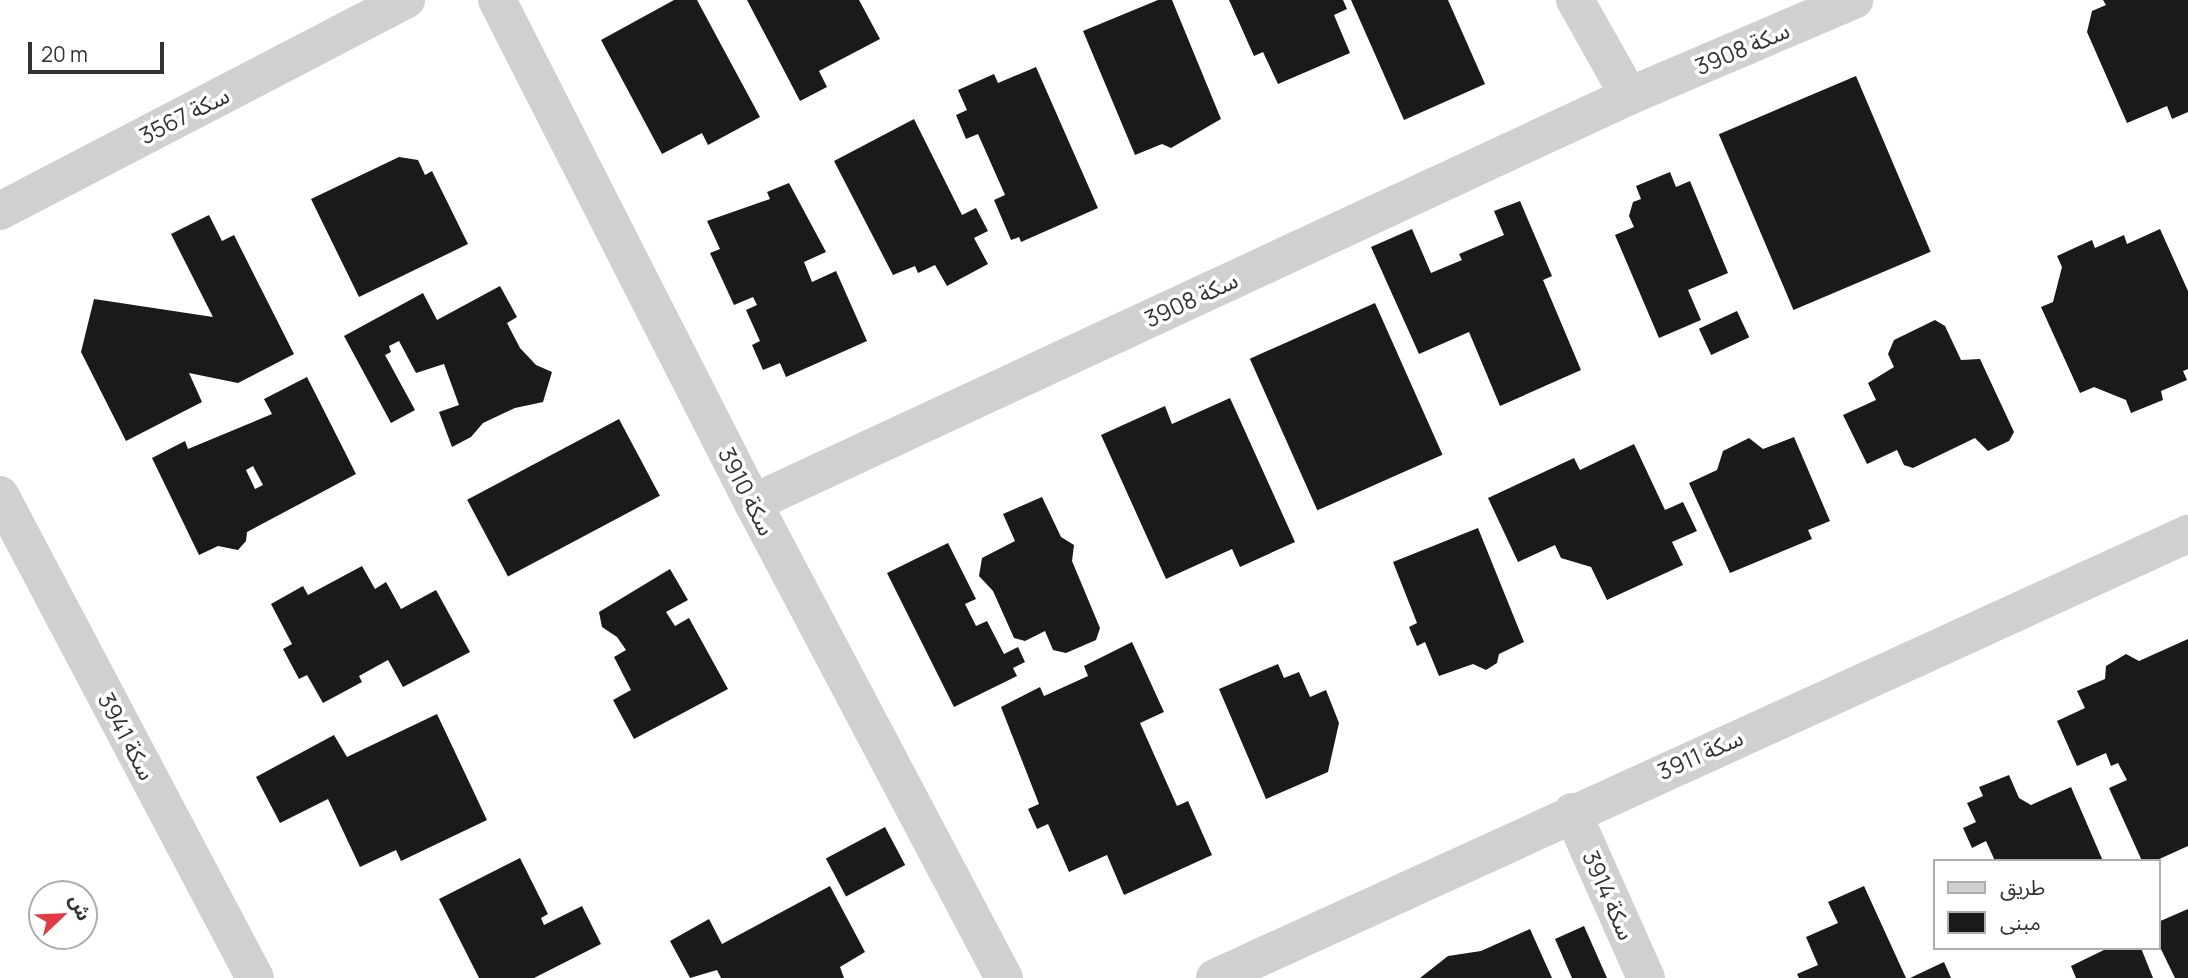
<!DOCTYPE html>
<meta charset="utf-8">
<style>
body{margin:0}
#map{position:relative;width:2188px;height:978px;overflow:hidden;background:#fff;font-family:Manrope,"Noto Sans Arabic",sans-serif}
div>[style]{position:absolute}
.building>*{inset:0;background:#1a1a1a;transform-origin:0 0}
.minor>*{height:38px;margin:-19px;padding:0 19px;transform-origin:19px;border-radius:19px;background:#d0d0d0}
.tertiary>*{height:38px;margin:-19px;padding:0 19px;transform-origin:19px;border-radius:19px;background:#d0d0d0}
span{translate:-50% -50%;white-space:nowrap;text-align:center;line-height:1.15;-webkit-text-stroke:7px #fff;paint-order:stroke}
.street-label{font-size:23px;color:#333}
.legend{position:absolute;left:1933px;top:859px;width:228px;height:91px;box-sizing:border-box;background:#fff;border:2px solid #adadad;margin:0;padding:9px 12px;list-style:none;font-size:21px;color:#333}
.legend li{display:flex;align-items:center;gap:14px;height:35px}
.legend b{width:35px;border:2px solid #adadad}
.north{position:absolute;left:28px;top:880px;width:70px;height:70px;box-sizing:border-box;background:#fff;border:2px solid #adadad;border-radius:50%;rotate:67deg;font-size:19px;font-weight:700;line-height:28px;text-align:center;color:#333}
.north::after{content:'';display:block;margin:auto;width:24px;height:32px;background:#e63946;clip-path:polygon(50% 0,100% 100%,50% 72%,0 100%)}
.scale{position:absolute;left:28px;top:42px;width:136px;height:32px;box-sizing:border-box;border:4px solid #333;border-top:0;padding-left:9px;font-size:21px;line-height:24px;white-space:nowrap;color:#333;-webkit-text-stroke:5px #fff;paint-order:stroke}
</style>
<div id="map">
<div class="building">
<div style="clip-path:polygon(674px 0,697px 0,760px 117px,708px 145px,702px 133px,662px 154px,601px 40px)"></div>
<div style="clip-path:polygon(747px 0,859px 0,880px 39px,819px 71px,827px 87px,800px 101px)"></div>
<div style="clip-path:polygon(1158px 0,1172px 0,1221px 119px,1171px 148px,1162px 144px,1135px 155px,1083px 31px)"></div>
<div style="clip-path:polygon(1229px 0,1343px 0,1347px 9px,1334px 15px,1350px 53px,1278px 84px,1263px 52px,1254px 56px)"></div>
<div style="clip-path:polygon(1351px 0,1448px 0,1485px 84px,1404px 120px)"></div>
<div style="clip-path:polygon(2103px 0,2188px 0,2188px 112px,2172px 119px,2167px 106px,2127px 123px,2087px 32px,2092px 11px,2106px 5px)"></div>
<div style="clip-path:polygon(1036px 67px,1098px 208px,1021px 242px,1019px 237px,1011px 240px,994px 200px,1005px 195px,978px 134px,966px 139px,956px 115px,967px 110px,958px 90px,994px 74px,998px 83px)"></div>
<div style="left:1856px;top:76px;width:191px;height:149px;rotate:67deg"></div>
<div style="clip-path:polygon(914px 119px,962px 215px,976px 208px,988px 231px,974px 238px,988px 264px,947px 286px,935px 265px,918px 273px,915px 266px,893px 275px,834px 161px)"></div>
<div style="clip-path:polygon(399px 157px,418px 160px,425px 175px,432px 171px,468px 244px,359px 297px,311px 199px)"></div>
<div style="clip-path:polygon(1670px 172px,1676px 187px,1690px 181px,1728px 273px,1688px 290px,1701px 320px,1659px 338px,1615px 235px,1634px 227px,1629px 216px,1633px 202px,1641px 199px,1636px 186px)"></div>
<div style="clip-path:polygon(789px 183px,826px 252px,804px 262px,812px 282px,836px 271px,867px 341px,786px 377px,780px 363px,763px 370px,752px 345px,760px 341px,746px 310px,757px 305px,753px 297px,734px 305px,710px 253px,720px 249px,707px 221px,770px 199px,767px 192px)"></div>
<div style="clip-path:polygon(1520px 201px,1552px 276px,1543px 280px,1581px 370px,1500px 406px,1469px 332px,1419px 354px,1371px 247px,1412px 229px,1431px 273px,1462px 260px,1459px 254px,1504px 235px,1494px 211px)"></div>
<div style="clip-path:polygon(209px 215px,222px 241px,234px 235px,294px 354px,238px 383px,189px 373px,202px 402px,126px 441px,81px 352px,94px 299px,213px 317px,171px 234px)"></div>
<div style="clip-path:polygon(2160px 229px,2188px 291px,2188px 369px,2183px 371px,2187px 380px,2161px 391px,2163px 400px,2131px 413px,2126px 400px,2094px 387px,2080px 393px,2041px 307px,2053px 302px,2062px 267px,2057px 256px,2092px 240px,2095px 248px,2124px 235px,2127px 244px)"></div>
<div style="clip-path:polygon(500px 286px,517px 317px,507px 323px,520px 348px,536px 365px,552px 372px,543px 402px,515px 408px,483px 423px,471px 437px,452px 447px,439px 412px,459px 405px,444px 364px,416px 373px,399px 341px,389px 346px,391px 352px,385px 355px,415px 410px,391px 423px,344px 336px,423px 293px,437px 320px)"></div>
<div style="left:1375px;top:303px;width:166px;height:137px;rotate:66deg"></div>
<div style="left:1737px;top:311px;width:29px;height:42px;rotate:65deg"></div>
<div style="clip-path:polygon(1935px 320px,1945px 326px,1961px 360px,1980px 359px,2014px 432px,2009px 441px,1988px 451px,1975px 438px,1913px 468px,1904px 465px,1897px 450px,1867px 464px,1843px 415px,1876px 400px,1868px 383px,1894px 367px,1888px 354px,1894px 340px)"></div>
<div style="clip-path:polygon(evenodd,307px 377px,356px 474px,247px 532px,246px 541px,238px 550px,218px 546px,199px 555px,152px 458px,185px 441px,188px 449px,272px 414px,264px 399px,307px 377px,253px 466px,263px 485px,255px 489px,246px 470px,253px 466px)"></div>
<div style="clip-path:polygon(1230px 398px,1295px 542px,1240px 567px,1232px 549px,1166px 579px,1101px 435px,1165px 406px,1172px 424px)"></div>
<div style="left:619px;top:419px;width:87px;height:172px;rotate:62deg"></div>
<div style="clip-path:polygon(1794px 437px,1830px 521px,1808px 530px,1812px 539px,1730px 573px,1689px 483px,1717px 470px,1723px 451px,1749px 438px,1763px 449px)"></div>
<div style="clip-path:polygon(1634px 444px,1665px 510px,1683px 502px,1697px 531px,1672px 542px,1683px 565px,1607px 600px,1591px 567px,1561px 558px,1555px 545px,1518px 562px,1488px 498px,1574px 458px,1580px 470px)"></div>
<div style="clip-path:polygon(1042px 497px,1061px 537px,1074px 545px,1072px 561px,1100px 628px,1096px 640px,1066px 653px,1053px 650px,1045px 631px,1025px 641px,1014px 638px,993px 591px,979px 576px,982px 558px,1015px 541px,1003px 514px)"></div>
<div style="clip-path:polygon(1478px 528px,1524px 642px,1499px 654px,1497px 663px,1486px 670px,1473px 664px,1439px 676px,1425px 642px,1417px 646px,1409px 627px,1417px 623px,1393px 562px)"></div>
<div style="clip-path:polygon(948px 543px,976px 599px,965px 604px,976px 626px,987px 621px,1004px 654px,1018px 647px,1025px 662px,1013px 668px,1017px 676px,954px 707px,887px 573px)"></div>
<div style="clip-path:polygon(362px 566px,375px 589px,386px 582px,401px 609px,436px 590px,470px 652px,403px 687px,388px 660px,359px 676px,362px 682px,323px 703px,307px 675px,299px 679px,283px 649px,292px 644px,271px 604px,303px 586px,308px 595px)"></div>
<div style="clip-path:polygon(670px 569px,688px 600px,666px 612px,675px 626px,689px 618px,728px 689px,634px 739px,613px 700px,631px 690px,614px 657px,626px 650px,617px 637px,602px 627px,599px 612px)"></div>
<div style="clip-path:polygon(2188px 639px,2188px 846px,2155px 861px,2142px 861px,2109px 788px,2127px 780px,2118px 763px,2111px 766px,2106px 753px,2077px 766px,2057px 721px,2085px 708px,2077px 691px,2105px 679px,2106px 666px,2126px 654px,2139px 661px)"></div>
<div style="clip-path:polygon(1132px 642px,1164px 712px,1140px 723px,1177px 806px,1188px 801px,1212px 855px,1124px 895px,1107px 855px,1069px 872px,1048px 824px,1037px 829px,1028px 809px,1039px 804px,1001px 707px,1040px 687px,1044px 696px,1088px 676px,1084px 666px)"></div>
<div style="clip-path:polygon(1278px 664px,1284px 678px,1299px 672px,1310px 697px,1326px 690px,1339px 723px,1328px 772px,1266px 799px,1219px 689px)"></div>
<div style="clip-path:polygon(437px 714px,487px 820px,401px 861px,396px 850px,360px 867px,328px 799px,280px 823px,256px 777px,334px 735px,347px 757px)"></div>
<div style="clip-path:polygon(2009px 775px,2019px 798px,2031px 805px,2071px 787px,2103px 861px,1995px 861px,1986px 841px,1972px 848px,1963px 828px,1976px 822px,1967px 803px,1983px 796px,1979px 787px)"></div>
<div style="left:885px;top:827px;width:43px;height:67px;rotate:62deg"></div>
<div style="clip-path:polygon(520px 858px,548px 914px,541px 918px,544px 925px,582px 906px,601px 944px,534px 978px,479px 978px,439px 899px)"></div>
<div style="clip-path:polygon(830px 886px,865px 952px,840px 967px,844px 978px,721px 978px,717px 970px,690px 978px,670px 941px,709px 919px,722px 944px)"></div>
<div style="clip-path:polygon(1864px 886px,1906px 978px,1799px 978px,1797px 974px,1818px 965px,1806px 937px,1838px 923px,1828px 902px)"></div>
<div style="clip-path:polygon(2188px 909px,2188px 978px,2175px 978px,2158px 943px,2158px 922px)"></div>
<div style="clip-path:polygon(1584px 926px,1607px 978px,1572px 978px,1555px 939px)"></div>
<div style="clip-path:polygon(1530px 929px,1552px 978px,1420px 978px,1448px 956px,1481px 951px)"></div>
<div style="clip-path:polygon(2108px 948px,2141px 948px,2153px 978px,2076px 978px,2071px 966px)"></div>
<div style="clip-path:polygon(1944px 962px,1951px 978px,1910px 978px)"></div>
</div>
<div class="minor">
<div style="left:497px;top:0;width:564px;rotate:63.03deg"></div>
<div style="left:753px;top:503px;width:537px;rotate:62.15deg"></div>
<div style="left:1575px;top:0;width:110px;rotate:60.6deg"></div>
<div style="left:0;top:211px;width:458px;rotate:-27.5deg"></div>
<div style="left:753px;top:503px;width:966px;rotate:-24.92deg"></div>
<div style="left:1629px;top:96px;width:245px;rotate:-23.1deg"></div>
<div style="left:1572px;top:812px;width:182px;rotate:66deg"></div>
<div style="left:1215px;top:978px;width:1070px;rotate:-24.53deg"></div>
</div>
<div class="tertiary">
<div style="left:0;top:495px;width:546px;rotate:62.17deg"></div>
</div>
<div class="street-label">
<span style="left:1742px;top:48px;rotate:-23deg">سكة 3908</span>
<span style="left:184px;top:115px;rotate:-27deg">سكة 3567</span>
<span style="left:1191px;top:299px;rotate:-25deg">سكة 3908</span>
<span style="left:747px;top:491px;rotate:63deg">سكة 3910</span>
<span style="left:127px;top:736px;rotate:62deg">سكة 3941</span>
<span style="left:1700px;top:754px;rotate:-24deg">سكة 3911</span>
<span style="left:1609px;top:895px;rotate:66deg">سكة 3914</span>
</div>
<ul class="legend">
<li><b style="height:9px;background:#d0d0d0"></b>طريق</li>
<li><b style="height:19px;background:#1a1a1a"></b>مبنى</li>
</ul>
<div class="north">ش</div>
<div class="scale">20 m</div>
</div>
